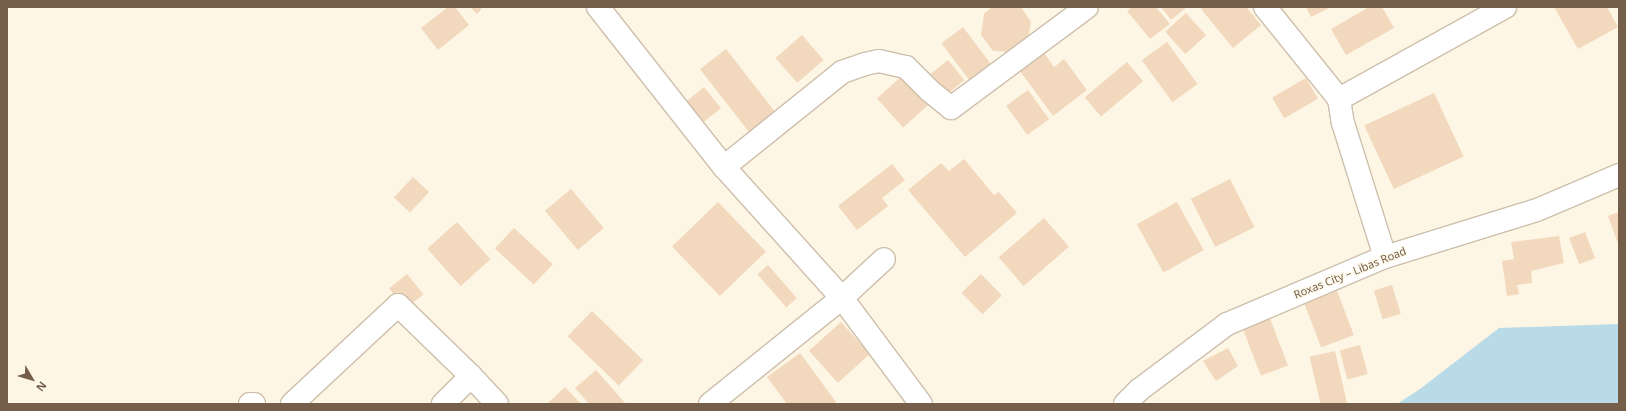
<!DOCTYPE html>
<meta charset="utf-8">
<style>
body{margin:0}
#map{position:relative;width:1626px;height:411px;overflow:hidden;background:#fdf6e5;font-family:"Noto Sans",sans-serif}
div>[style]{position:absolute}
.water>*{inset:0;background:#b9dbe7}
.building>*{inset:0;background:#f2d8bd;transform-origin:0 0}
.roads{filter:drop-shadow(1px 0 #cebfac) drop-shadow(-1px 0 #cebfac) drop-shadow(0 1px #cebfac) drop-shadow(0 -1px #cebfac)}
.minor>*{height:22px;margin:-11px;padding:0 11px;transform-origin:11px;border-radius:11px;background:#fff}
.secondary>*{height:22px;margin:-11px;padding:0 11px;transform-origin:11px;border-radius:11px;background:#fff}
span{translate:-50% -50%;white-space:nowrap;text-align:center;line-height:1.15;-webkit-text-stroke:3px #fffaec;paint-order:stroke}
.street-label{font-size:11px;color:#765f4a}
.frame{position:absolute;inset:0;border:8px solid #765f4a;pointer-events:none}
.north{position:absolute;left:12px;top:359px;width:40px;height:40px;-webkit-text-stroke:3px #fffaec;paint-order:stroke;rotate:128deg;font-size:11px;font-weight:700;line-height:16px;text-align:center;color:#765f4a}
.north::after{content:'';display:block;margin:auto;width:14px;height:18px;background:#765f4a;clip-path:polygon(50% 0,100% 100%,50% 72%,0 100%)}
</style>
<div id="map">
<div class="water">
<div style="clip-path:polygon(1619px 324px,1619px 404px,1397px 404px,1420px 389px,1499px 328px)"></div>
</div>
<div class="building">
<div style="clip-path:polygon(448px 7px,455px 7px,469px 25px,438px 50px,421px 28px)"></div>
<div style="clip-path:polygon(470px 7px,483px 7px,477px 14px)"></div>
<div style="clip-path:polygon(992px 7px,1021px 7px,1031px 22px,1028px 40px,1014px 52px,993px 51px,981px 35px,984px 14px)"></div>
<div style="clip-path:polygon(1132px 7px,1156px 7px,1170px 24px,1150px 39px,1127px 11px)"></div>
<div style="clip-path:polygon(1161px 7px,1187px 7px,1171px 20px)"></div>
<div style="clip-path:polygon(1203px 7px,1246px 7px,1261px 25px,1233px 48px,1201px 9px)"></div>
<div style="clip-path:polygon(1306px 7px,1331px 7px,1311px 17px)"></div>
<div style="clip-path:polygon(1369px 7px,1382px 7px,1394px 28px,1346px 55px,1331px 29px)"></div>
<div style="clip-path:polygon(1554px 7px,1607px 7px,1618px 27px,1578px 49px)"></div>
<div style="left:1186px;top:13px;width:30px;height:28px;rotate:48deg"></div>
<div style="left:963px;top:27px;width:46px;height:27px;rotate:53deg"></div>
<div style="left:802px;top:35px;width:33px;height:35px;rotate:49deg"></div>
<div style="left:1167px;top:42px;width:52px;height:31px;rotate:54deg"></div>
<div style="left:726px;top:49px;width:80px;height:33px;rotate:52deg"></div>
<div style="clip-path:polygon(1044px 53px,1054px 67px,1064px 59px,1087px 90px,1053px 116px,1020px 71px)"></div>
<div style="left:948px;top:60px;width:26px;height:22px;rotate:51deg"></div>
<div style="left:1127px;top:62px;width:25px;height:55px;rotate:50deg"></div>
<div style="left:903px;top:75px;width:39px;height:35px;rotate:48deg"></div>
<div style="left:1306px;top:78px;width:24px;height:39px;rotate:60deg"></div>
<div style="left:704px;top:87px;width:27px;height:30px;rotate:51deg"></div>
<div style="left:1028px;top:90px;width:36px;height:27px;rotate:54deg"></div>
<div style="left:1434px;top:93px;width:70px;height:77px;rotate:65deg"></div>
<div style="clip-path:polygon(964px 159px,994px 195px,999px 192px,1017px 213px,965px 257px,908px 190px,941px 163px,949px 171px)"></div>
<div style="clip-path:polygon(892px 164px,905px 180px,882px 198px,888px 206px,857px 230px,838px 206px)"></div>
<div style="left:413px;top:177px;width:22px;height:28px;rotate:43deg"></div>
<div style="left:1230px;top:179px;width:54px;height:44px;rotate:63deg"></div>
<div style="left:571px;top:189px;width:51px;height:34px;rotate:50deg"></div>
<div style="left:718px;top:202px;width:69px;height:64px;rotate:46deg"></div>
<div style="left:1177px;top:202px;width:55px;height:46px;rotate:61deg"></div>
<div style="clip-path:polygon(1619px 212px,1619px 246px,1608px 216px)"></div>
<div style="left:1044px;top:218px;width:38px;height:60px;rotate:49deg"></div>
<div style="left:457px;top:222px;width:50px;height:40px;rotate:48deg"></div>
<div style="left:514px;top:228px;width:53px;height:28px;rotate:43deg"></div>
<div style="left:1585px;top:232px;width:28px;height:17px;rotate:69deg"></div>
<div style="clip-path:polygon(1559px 236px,1564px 263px,1531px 271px,1532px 283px,1517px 285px,1519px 294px,1507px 296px,1502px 261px,1514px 259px,1511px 242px)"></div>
<div style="left:768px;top:265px;width:44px;height:14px;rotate:49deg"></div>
<div style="left:407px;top:274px;width:26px;height:23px;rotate:51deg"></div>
<div style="left:981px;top:274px;width:30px;height:27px;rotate:46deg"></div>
<div style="left:1392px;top:285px;width:30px;height:19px;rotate:73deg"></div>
<div style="left:1337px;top:291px;width:47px;height:35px;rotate:69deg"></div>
<div style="left:592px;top:311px;width:71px;height:35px;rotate:44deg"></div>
<div style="left:1269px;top:316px;width:53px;height:29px;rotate:69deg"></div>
<div style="left:841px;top:322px;width:43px;height:43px;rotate:48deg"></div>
<div style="left:1360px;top:345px;width:30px;height:21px;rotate:75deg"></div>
<div style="clip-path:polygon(1228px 348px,1238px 366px,1216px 381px,1203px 361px)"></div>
<div style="left:1335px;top:351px;width:54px;height:26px;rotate:77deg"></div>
<div style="clip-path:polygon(800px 353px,836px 402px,834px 404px,787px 404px,767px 377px)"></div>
<div style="clip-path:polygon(596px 370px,626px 404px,589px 404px,575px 388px)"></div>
<div style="clip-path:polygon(565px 387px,581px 404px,547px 404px)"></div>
</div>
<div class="roads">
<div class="minor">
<div style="left:598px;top:7px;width:204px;rotate:51.8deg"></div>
<div style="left:724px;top:167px;width:176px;rotate:48deg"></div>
<div style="left:842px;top:298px;width:132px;rotate:53.3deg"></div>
<div style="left:1265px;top:7px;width:118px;rotate:51.2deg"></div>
<div style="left:1339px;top:99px;width:24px;rotate:81deg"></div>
<div style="left:1343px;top:123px;width:140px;rotate:72.6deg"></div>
<div style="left:1339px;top:99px;width:190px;rotate:-29deg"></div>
<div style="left:724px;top:167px;width:151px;rotate:-38.8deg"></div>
<div style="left:842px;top:72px;width:24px;rotate:-19deg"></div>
<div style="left:865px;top:64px;width:14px;rotate:-12deg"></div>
<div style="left:879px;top:61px;width:28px;rotate:13deg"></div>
<div style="left:906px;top:67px;width:34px;rotate:45deg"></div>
<div style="left:930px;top:91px;width:27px;rotate:39deg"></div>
<div style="left:951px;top:108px;width:169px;rotate:-36.6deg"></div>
<div style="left:471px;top:376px;width:38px;rotate:47deg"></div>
<div style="left:250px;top:404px;width:4px"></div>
<div style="left:292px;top:404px;width:145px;rotate:-43deg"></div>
<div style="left:398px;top:305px;width:102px;rotate:44.2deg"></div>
<div style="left:471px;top:376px;width:40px;rotate:135deg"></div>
<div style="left:710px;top:404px;width:169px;rotate:-38.8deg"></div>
<div style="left:842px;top:298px;width:57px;rotate:-42.9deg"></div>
</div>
<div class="secondary">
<div style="left:1125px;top:404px;width:20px;rotate:-45deg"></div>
<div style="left:1139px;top:390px;width:110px;rotate:-36.9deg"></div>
<div style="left:1227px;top:324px;width:172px;rotate:-23deg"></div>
<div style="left:1385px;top:257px;width:159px;rotate:-17.2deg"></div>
<div style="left:1537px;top:210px;width:89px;rotate:-23.1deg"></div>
</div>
</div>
<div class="street-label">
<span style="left:1350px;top:273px;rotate:-22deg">Roxas City – Libas Road</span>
</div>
<div class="frame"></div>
<div class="north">N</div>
</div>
